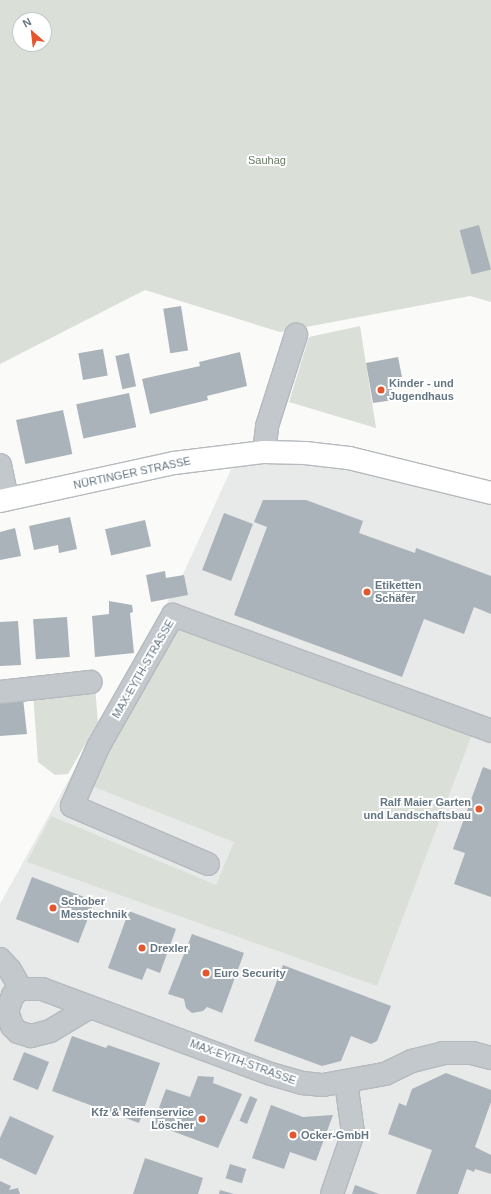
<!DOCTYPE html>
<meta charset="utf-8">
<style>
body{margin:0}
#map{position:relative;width:491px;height:1194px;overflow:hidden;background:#fafaf8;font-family:Arial,sans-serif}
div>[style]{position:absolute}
.built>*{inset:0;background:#e8e9e9}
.green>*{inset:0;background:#dadfd7}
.building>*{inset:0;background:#aab3b9;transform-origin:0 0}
.roads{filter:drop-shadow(1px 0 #b5babe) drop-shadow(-1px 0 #b5babe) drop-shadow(0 1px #b5babe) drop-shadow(0 -1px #b5babe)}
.minor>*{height:22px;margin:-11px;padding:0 11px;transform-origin:11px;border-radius:11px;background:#c3c8cc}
.major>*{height:22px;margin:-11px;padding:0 11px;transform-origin:11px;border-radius:11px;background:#fff}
.dots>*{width:11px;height:11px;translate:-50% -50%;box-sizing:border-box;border:2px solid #fff;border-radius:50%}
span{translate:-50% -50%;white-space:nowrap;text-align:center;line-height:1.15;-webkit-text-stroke:4px #fff;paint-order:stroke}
.park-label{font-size:11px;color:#687a64}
.poi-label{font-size:11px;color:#657683;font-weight:700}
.left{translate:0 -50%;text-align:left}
.right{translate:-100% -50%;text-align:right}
.street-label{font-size:11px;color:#657683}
.north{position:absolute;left:12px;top:12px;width:40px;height:40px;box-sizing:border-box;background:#fff;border:1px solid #c1c8cd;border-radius:50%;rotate:332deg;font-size:11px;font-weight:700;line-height:16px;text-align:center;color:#657683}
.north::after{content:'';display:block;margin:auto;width:14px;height:18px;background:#e4572e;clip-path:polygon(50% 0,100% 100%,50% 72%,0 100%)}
</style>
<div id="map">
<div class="built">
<div style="clip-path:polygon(264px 452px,491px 493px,491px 1194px,0 1194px,0 904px,185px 570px,238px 454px)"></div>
</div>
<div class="green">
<div style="clip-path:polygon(evenodd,0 0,491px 0,491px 302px,470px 296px,280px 332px,145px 290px,0 364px,0 0,20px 20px,44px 20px,44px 44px,20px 44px,20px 20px)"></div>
<div style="clip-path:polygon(360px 326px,376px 428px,289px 402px,309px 337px)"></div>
<div style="clip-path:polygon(175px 629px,472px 734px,377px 986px,27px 862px,51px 816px,216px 885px,234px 842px,89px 785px)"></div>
<div style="clip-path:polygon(95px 688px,98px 722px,68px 774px,55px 775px,38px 762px,33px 692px)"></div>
</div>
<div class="building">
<div style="left:479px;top:225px;width:46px;height:20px;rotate:75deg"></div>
<div style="left:181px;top:306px;width:45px;height:18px;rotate:81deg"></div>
<div style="left:103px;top:349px;width:27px;height:25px;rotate:80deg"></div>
<div style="clip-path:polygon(240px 352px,247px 386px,207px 396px,208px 400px,150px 414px,142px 379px,200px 366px,199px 362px)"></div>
<div style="left:129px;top:353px;width:34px;height:14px;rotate:78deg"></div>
<div style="clip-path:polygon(398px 357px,402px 377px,390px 380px,394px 400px,373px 403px,366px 363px)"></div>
<div style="left:129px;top:393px;width:35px;height:54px;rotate:78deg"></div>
<div style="left:63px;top:410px;width:45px;height:48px;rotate:78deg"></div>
<div style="clip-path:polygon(263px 500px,306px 500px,363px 521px,359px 533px,415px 553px,416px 548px,491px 576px,491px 614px,474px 607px,464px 634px,424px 619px,402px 677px,234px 615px,267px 527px,254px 522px)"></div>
<div style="left:224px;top:513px;width:31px;height:61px;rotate:21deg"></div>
<div style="clip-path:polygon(70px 517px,77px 549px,59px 553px,58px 545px,34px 550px,29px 526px)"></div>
<div style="left:145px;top:520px;width:27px;height:41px;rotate:77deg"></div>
<div style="clip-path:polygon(15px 528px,21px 556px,0 560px,0 532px)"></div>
<div style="clip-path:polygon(165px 571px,166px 578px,184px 575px,188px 595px,151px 602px,146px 575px)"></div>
<div style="clip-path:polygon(109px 601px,132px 605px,133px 612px,130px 613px,134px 653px,95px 657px,92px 616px,109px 614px)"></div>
<div style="left:67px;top:617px;width:40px;height:34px;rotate:86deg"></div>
<div style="clip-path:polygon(18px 621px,21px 665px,0 666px,0 622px)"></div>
<div style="clip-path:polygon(23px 698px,27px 734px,0 736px,0 701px)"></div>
<div style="clip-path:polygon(483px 767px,491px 770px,491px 897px,454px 884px,465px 853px,453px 849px)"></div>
<div style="left:32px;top:877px;width:67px;height:45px;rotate:21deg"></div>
<div style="clip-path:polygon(129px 911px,176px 929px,160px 973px,147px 968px,142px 980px,108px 968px)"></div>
<div style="clip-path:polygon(192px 934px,244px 953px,222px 1013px,207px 1007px,203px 1011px,192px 1013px,186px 1008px,184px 999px,168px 994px)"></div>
<div style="clip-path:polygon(283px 965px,391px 1006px,377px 1041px,371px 1044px,351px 1036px,341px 1061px,322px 1066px,254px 1041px)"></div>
<div style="clip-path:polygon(72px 1036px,106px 1048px,108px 1045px,160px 1063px,139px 1123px,52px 1091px)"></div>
<div style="left:24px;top:1052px;width:27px;height:30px;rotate:22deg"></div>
<div style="clip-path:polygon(446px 1073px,491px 1090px,491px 1102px,475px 1147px,491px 1155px,491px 1174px,475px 1169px,474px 1172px,467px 1169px,458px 1194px,416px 1194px,432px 1150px,388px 1134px,399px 1103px,406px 1106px,412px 1089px)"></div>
<div style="clip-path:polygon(198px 1076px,214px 1077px,213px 1083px,242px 1094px,218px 1148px,153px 1124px,166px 1089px,190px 1097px)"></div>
<div style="left:250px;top:1096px;width:8px;height:27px;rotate:23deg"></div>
<div style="clip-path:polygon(271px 1105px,303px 1117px,333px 1115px,316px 1161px,290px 1152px,284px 1169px,252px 1158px)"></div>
<div style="clip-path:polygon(10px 1116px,54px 1136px,36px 1175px,0 1158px,0 1138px)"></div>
<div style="clip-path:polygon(145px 1158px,203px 1178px,198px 1194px,133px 1194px)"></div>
<div style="left:230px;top:1164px;width:17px;height:15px;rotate:17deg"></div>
<div style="clip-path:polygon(0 1181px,11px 1186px,9px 1190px,18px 1188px,20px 1194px,0 1194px)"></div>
<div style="clip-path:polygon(355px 1185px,379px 1194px,352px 1194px)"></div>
<div style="clip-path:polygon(220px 1190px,234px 1194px,219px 1194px)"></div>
</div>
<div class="roads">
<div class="minor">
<div style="left:264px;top:452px;width:26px;rotate:-83deg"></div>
<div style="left:267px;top:426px;width:96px;rotate:-72.3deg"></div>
<div style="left:0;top:465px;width:35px;rotate:78deg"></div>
<div style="left:0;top:692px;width:91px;rotate:-6.3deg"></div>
<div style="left:208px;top:864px;width:148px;rotate:-156.9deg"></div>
<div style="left:72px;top:806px;width:64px;rotate:-66.2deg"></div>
<div style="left:98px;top:747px;width:152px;rotate:-60.4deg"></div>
<div style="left:173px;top:615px;width:338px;rotate:20deg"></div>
<div style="left:0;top:959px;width:15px;rotate:48deg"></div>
<div style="left:10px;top:970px;width:22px;rotate:60deg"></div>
<div style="left:90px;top:1007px;width:47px;rotate:149deg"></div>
<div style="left:50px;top:1031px;width:20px;rotate:165deg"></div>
<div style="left:31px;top:1036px;width:14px;rotate:-163deg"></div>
<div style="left:18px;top:1032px;width:8px;rotate:-135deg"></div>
<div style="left:12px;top:1026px;width:16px;rotate:-108deg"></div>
<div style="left:7px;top:1011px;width:17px;rotate:-69deg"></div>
<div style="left:13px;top:995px;width:10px;rotate:-37deg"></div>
<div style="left:21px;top:989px;width:21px"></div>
<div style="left:42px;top:989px;width:244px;rotate:20.4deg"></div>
<div style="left:271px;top:1074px;width:33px;rotate:16deg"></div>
<div style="left:303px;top:1083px;width:20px;rotate:6deg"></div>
<div style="left:323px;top:1085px;width:63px;rotate:-10.1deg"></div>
<div style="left:385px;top:1074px;width:30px;rotate:-26deg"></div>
<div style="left:412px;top:1061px;width:32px;rotate:-14deg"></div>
<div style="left:443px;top:1053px;width:29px"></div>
<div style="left:472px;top:1053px;width:20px;rotate:15deg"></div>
<div style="left:332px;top:1194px;width:65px;rotate:-71deg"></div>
<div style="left:353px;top:1133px;width:51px;rotate:-97.8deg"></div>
</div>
<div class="major">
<div style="left:0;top:501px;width:178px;rotate:-12.3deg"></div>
<div style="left:174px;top:463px;width:91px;rotate:-7deg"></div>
<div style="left:264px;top:452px;width:41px;rotate:1.4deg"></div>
<div style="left:305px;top:453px;width:44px;rotate:6.5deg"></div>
<div style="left:349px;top:458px;width:146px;rotate:13.8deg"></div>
</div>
</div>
<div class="dots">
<div style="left:381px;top:390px;background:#e4572e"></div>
<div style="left:367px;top:592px;background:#e4572e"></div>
<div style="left:479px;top:809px;background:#e4572e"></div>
<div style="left:53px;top:908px;background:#e4572e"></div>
<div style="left:142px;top:948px;background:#e4572e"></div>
<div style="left:206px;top:973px;background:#e4572e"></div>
<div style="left:202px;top:1119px;background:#e4572e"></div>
<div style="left:293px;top:1135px;background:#e4572e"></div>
</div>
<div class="park-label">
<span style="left:267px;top:160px">Sauhag</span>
</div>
<div class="poi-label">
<span class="left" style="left:389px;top:390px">Kinder - und<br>Jugendhaus</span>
<span class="left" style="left:375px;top:592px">Etiketten<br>Schäfer</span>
<span class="right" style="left:471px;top:809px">Ralf Maier Garten<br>und Landschaftsbau</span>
<span class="left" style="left:61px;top:908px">Schober<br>Messtechnik</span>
<span class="left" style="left:150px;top:948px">Drexler</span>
<span class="left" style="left:214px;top:973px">Euro Security</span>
<span class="right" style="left:194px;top:1119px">Kfz &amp; Reifenservice<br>Löscher</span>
<span class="left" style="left:301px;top:1135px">Ocker-GmbH</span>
</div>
<div class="street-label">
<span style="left:132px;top:473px;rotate:-12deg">NÜRTINGER STRASSE</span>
<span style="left:143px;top:669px;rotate:-60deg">MAX-EYTH-STRASSE</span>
<span style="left:243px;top:1062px;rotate:20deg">MAX-EYTH-STRASSE</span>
</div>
<div class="north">N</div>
</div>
